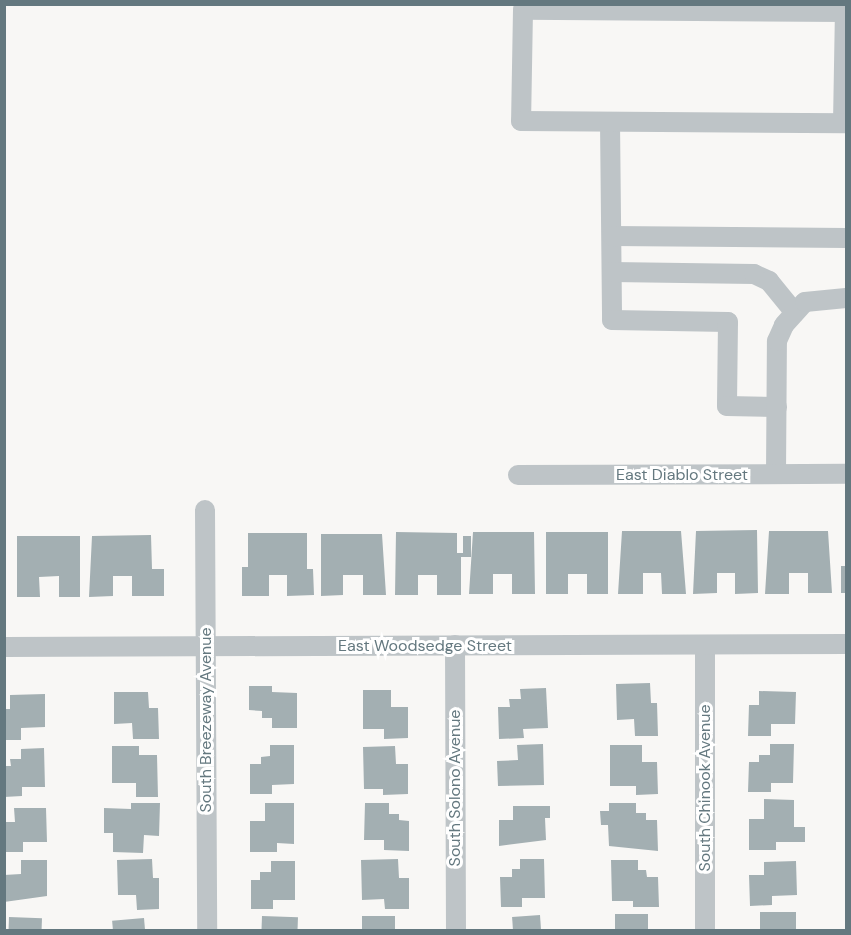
<!DOCTYPE html>
<style>
body{margin:0}
#map{position:relative;width:851px;height:935px;overflow:hidden;background:#f8f7f5;font-family:"DM Sans",sans-serif}
div>[style]{position:absolute}
.building>*{inset:0;background:#a3afb2;transform-origin:0 0}
.minor>*{height:20px;margin:-10px;padding:0 10px;transform-origin:10px;border-radius:10px;background:#bec4c7}
span{translate:-50% -50%;white-space:nowrap;text-align:center;line-height:1.15;-webkit-text-stroke:6px #fff;paint-order:stroke}
.street-label{font-size:16px;color:#64787f}
.frame{position:absolute;inset:0;border:6px solid #64787f;pointer-events:none}
</style>
<div id="map">
<div class="building">
<div style="clip-path:polygon(757px 530px,758px 593px,735px 594px,735px 573px,717px 573px,717px 593px,693px 594px,696px 531px)"></div>
<div style="clip-path:polygon(622px 531px,681px 531px,686px 594px,662px 594px,661px 573px,643px 573px,643px 594px,618px 594px)"></div>
<div style="clip-path:polygon(769px 531px,828px 531px,832px 593px,808px 593px,808px 573px,789px 573px,789px 594px,765px 594px)"></div>
<div style="clip-path:polygon(396px 532px,457px 533px,457px 553px,463px 553px,463px 536px,471px 536px,471px 557px,461px 557px,461px 595px,437px 595px,437px 575px,418px 575px,418px 595px,395px 595px)"></div>
<div style="clip-path:polygon(473px 532px,534px 532px,535px 594px,512px 594px,512px 574px,493px 574px,493px 594px,469px 594px)"></div>
<div style="clip-path:polygon(546px 532px,608px 532px,608px 594px,587px 594px,587px 574px,568px 574px,568px 594px,546px 594px)"></div>
<div style="clip-path:polygon(248px 533px,307px 533px,307px 569px,313px 569px,314px 595px,287px 596px,287px 575px,269px 575px,269px 596px,242px 596px,242px 567px,248px 567px)"></div>
<div style="clip-path:polygon(321px 534px,382px 534px,386px 595px,363px 595px,363px 575px,343px 575px,343px 595px,321px 596px)"></div>
<div style="clip-path:polygon(151px 535px,152px 569px,164px 569px,164px 596px,132px 596px,132px 576px,113px 576px,113px 596px,89px 597px,92px 536px)"></div>
<div style="clip-path:polygon(17px 536px,80px 536px,80px 597px,59px 597px,59px 576px,39px 577px,40px 597px,17px 597px)"></div>
<div style="left:841px;top:566px;width:5px;height:27px"></div>
<div style="clip-path:polygon(650px 683px,651px 703px,657px 703px,658px 736px,635px 736px,634px 719px,617px 720px,616px 684px)"></div>
<div style="clip-path:polygon(249px 686px,272px 686px,272px 692px,297px 693px,297px 728px,272px 728px,272px 718px,262px 718px,262px 711px,249px 710px)"></div>
<div style="clip-path:polygon(546px 688px,548px 728px,523px 729px,524px 738px,499px 739px,498px 707px,510px 707px,509px 699px,521px 699px,520px 689px)"></div>
<div style="clip-path:polygon(363px 690px,391px 690px,391px 707px,408px 707px,408px 738px,384px 739px,384px 729px,363px 729px)"></div>
<div style="clip-path:polygon(759px 691px,796px 692px,795px 724px,771px 724px,771px 736px,748px 736px,749px 705px,759px 705px)"></div>
<div style="clip-path:polygon(114px 692px,148px 692px,149px 708px,158px 708px,159px 739px,133px 739px,132px 723px,114px 724px)"></div>
<div style="clip-path:polygon(45px 694px,45px 727px,21px 728px,21px 740px,4px 740px,4px 709px,10px 709px,10px 695px)"></div>
<div style="clip-path:polygon(543px 744px,544px 785px,498px 786px,497px 761px,518px 760px,517px 745px)"></div>
<div style="clip-path:polygon(770px 744px,794px 744px,793px 783px,771px 783px,771px 792px,748px 792px,749px 762px,759px 762px,759px 755px,770px 755px)"></div>
<div style="clip-path:polygon(270px 745px,294px 745px,294px 784px,272px 785px,272px 794px,250px 794px,250px 764px,261px 764px,261px 757px,270px 756px)"></div>
<div style="clip-path:polygon(610px 745px,642px 745px,642px 762px,657px 762px,658px 794px,636px 795px,636px 786px,610px 786px)"></div>
<div style="clip-path:polygon(112px 746px,139px 746px,139px 755px,157px 755px,158px 797px,136px 797px,136px 783px,112px 783px)"></div>
<div style="clip-path:polygon(395px 746px,396px 764px,408px 764px,408px 794px,383px 795px,383px 789px,364px 789px,363px 747px)"></div>
<div style="clip-path:polygon(44px 748px,45px 787px,22px 787px,22px 796px,4px 797px,4px 766px,11px 766px,10px 759px,21px 759px,21px 749px)"></div>
<div style="clip-path:polygon(764px 799px,794px 800px,794px 827px,805px 827px,805px 842px,776px 842px,776px 850px,749px 850px,749px 819px,764px 819px)"></div>
<div style="clip-path:polygon(131px 803px,160px 803px,159px 836px,144px 835px,143px 853px,113px 852px,113px 833px,104px 833px,104px 808px,131px 809px)"></div>
<div style="clip-path:polygon(265px 803px,294px 803px,294px 844px,277px 843px,277px 852px,250px 852px,250px 821px,265px 821px)"></div>
<div style="clip-path:polygon(365px 803px,389px 803px,389px 814px,399px 814px,399px 820px,409px 821px,409px 851px,384px 850px,384px 840px,364px 840px)"></div>
<div style="clip-path:polygon(609px 803px,636px 803px,636px 813px,646px 813px,646px 820px,657px 820px,658px 851px,609px 846px,608px 825px,601px 825px,600px 811px,609px 811px)"></div>
<div style="clip-path:polygon(513px 806px,550px 806px,550px 818px,545px 818px,546px 840px,499px 846px,499px 820px,513px 820px)"></div>
<div style="clip-path:polygon(14px 808px,46px 808px,47px 842px,23px 842px,23px 852px,4px 852px,4px 822px,15px 822px)"></div>
<div style="clip-path:polygon(152px 859px,153px 878px,159px 878px,159px 909px,137px 910px,136px 895px,118px 895px,117px 860px)"></div>
<div style="clip-path:polygon(398px 859px,399px 878px,409px 878px,409px 909px,385px 909px,384px 899px,362px 900px,361px 860px)"></div>
<div style="clip-path:polygon(520px 859px,544px 859px,545px 898px,522px 898px,522px 907px,501px 907px,500px 877px,512px 877px,512px 869px,520px 869px)"></div>
<div style="clip-path:polygon(21px 860px,47px 860px,47px 896px,4px 902px,4px 875px,21px 874px)"></div>
<div style="clip-path:polygon(611px 860px,638px 860px,638px 870px,646px 870px,647px 877px,658px 877px,659px 907px,633px 907px,633px 901px,612px 901px)"></div>
<div style="clip-path:polygon(271px 861px,295px 861px,295px 900px,273px 900px,273px 909px,251px 909px,251px 880px,260px 880px,260px 872px,271px 872px)"></div>
<div style="clip-path:polygon(796px 861px,797px 895px,772px 896px,772px 905px,750px 906px,749px 875px,764px 875px,764px 862px)"></div>
<div style="left:760px;top:912px;width:36px;height:18px"></div>
<div style="left:615px;top:914px;width:33px;height:16px"></div>
<div style="left:540px;top:915px;width:15px;height:28px;rotate:86deg"></div>
<div style="left:262px;top:916px;width:36px;height:14px;rotate:2deg"></div>
<div style="left:395px;top:916px;width:14px;height:33px;rotate:90deg"></div>
<div style="left:9px;top:917px;width:33px;height:13px;rotate:2deg"></div>
<div style="left:144px;top:918px;width:12px;height:32px;rotate:85deg"></div>
</div>
<div class="minor">
<div style="left:610px;top:122px;width:198px;rotate:89.4deg"></div>
<div style="left:612px;top:320px;width:116px;rotate:1deg"></div>
<div style="left:728px;top:322px;width:84px;rotate:90.7deg"></div>
<div style="left:727px;top:406px;width:50px;rotate:1.1deg"></div>
<div style="left:843px;top:123px;width:111px;rotate:-89deg"></div>
<div style="left:845px;top:12px;width:322px;rotate:-179.6deg"></div>
<div style="left:523px;top:10px;width:111px;rotate:91deg"></div>
<div style="left:521px;top:121px;width:325px;rotate:0.4deg"></div>
<div style="left:612px;top:236px;width:234px;rotate:0.5deg"></div>
<div style="left:612px;top:272px;width:142px;rotate:0.8deg"></div>
<div style="left:754px;top:274px;width:17px;rotate:25deg"></div>
<div style="left:769px;top:281px;width:41px;rotate:50.9deg"></div>
<div style="left:776px;top:474px;width:133px;rotate:-89.6deg"></div>
<div style="left:777px;top:341px;width:17px;rotate:-66deg"></div>
<div style="left:784px;top:325px;width:31px;rotate:-48deg"></div>
<div style="left:805px;top:302px;width:41px;rotate:-5.6deg"></div>
<div style="left:518px;top:475px;width:328px;rotate:-0.2deg"></div>
<div style="left:205px;top:510px;width:420px;rotate:89.7deg"></div>
<div style="left:455px;top:645px;width:285px;rotate:89.8deg"></div>
<div style="left:705px;top:645px;width:285px;rotate:90deg"></div>
<div style="left:4px;top:647px;width:842px;rotate:-0.2deg"></div>
</div>
<div class="street-label">
<span style="left:682px;top:475px">East Diablo Street</span>
<span style="left:425px;top:646px">East Woodsedge Street</span>
<span style="left:206px;top:720px;rotate:-90deg">South Breezeway Avenue</span>
<span style="left:455px;top:788px;rotate:-90deg">South Solono Avenue</span>
<span style="left:705px;top:788px;rotate:-90deg">South Chinook Avenue</span>
</div>
<div class="frame"></div>
</div>
